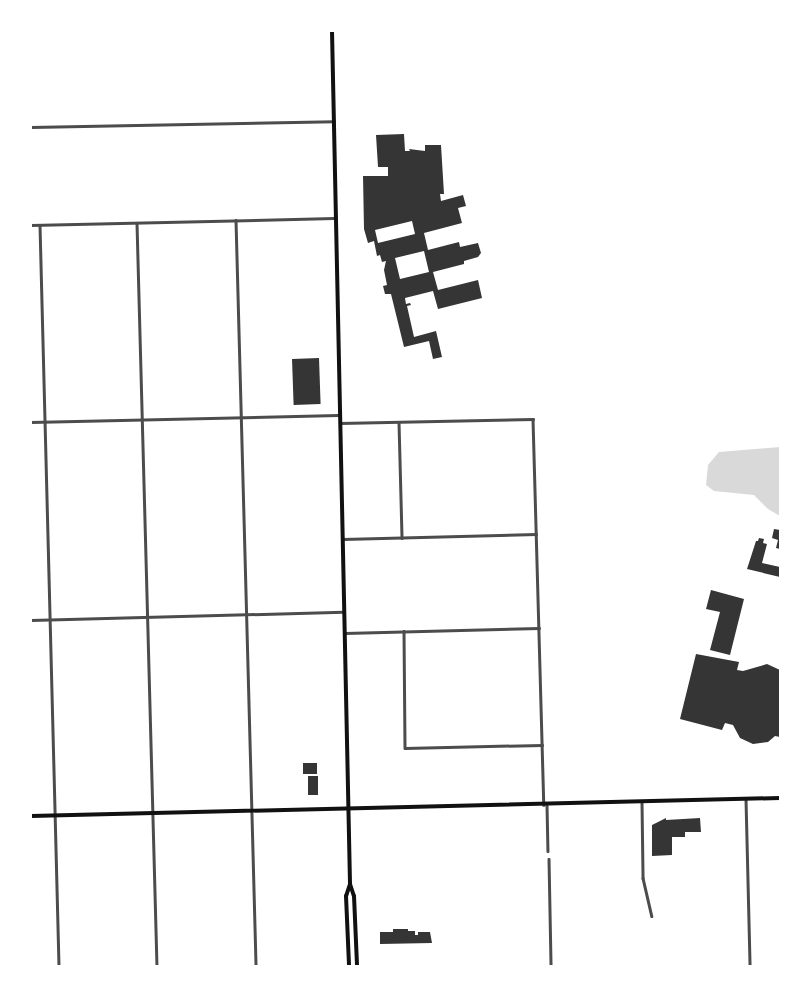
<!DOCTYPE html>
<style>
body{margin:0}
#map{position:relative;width:811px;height:997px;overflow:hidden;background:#fff;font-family:Cabin,sans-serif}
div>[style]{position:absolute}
.water>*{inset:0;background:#d9d9d9}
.building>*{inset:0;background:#353535;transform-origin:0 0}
.minor>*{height:2.5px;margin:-1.25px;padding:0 1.25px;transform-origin:1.25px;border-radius:1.25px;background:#4c4c4c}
.secondary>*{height:4px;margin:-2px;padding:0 2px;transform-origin:2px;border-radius:2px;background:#111}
span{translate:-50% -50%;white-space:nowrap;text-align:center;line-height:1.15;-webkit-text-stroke:4px #fff;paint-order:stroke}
.frame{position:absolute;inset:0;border:32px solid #fff;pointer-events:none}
</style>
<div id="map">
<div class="water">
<div style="clip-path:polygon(780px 447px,780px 516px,768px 509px,754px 495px,714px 491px,706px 485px,708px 465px,719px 452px)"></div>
</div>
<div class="building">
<div style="clip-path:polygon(evenodd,404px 134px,405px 151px,410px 151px,409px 149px,425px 151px,425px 145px,441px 145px,444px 194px,440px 194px,441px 201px,463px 195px,466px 206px,458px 208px,462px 223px,424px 233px,428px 250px,459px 242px,460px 247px,478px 243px,481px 253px,478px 257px,464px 261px,464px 264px,433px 272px,438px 290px,478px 280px,482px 298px,438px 309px,433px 291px,405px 298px,406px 304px,410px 303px,411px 305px,407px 306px,414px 337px,436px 331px,442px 357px,433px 359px,429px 341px,404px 347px,391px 294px,385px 294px,383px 286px,387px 285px,384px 270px,386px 261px,382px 262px,380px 255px,377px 256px,374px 241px,368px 243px,364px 229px,363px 176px,388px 176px,388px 167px,378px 167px,376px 135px,404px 134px,412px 221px,415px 234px,378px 243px,375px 230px,412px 221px,404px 134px,424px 251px,429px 272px,400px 279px,395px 258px,424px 251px)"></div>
<div style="left:319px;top:358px;width:46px;height:27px;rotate:88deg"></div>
<div style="clip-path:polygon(774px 529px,780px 530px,780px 549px,776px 548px,778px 540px,772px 538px)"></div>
<div style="clip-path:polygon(759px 538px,764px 539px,763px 543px,767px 544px,762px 563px,780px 567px,780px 577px,747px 569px,756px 541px,758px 541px)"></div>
<div style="clip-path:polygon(711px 590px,744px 599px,730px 655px,710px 650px,720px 612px,706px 609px)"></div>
<div style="clip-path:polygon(696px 654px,739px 662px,737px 670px,743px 671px,767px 664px,780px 670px,780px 737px,775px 736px,768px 742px,753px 744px,740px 738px,733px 725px,725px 723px,722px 730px,680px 719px)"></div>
<div style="left:317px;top:763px;width:11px;height:14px;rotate:90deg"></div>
<div style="left:308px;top:776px;width:10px;height:19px"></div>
<div style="clip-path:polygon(666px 818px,666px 820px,700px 818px,701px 832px,685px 832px,685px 837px,672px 837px,672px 855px,652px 856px,652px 825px)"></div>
<div style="clip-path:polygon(393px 929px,408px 929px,408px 931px,415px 931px,415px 935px,418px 935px,418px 932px,430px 932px,432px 943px,380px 944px,380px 932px,393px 932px)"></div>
</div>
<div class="minor">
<div style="left:31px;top:127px;width:303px;rotate:-1.1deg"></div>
<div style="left:236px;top:220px;width:746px;rotate:88.46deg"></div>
<div style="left:137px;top:223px;width:743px;rotate:88.46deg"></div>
<div style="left:31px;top:225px;width:303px;rotate:-1.3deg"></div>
<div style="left:40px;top:225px;width:741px;rotate:88.53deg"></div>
<div style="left:31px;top:422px;width:307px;rotate:-1.3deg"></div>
<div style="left:399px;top:422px;width:116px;rotate:88.5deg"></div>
<div style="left:340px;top:423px;width:193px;rotate:-1.2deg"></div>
<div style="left:533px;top:419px;width:386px;rotate:88.4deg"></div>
<div style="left:343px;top:539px;width:193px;rotate:-1.5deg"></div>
<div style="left:31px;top:620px;width:312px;rotate:-1.5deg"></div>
<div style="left:404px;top:631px;width:117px;rotate:89.5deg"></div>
<div style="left:405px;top:748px;width:137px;rotate:-1.3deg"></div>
<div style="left:345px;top:633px;width:194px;rotate:-1.5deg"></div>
<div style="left:746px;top:799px;width:167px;rotate:88.6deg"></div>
<div style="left:642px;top:802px;width:76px;rotate:89.2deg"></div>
<div style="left:643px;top:878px;width:39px;rotate:77deg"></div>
<div style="left:547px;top:805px;width:46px;rotate:88.8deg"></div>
<div style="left:549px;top:859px;width:107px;rotate:88.9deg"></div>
</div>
<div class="secondary">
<div style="left:332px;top:31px;width:853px;rotate:88.79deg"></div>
<div style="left:350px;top:884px;width:13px;rotate:108deg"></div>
<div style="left:346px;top:896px;width:70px;rotate:87.5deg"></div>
<div style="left:31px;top:816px;width:749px;rotate:-1.38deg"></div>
<div style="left:350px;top:884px;width:13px;rotate:72deg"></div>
<div style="left:354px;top:896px;width:70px;rotate:87.5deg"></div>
</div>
<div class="frame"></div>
</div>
